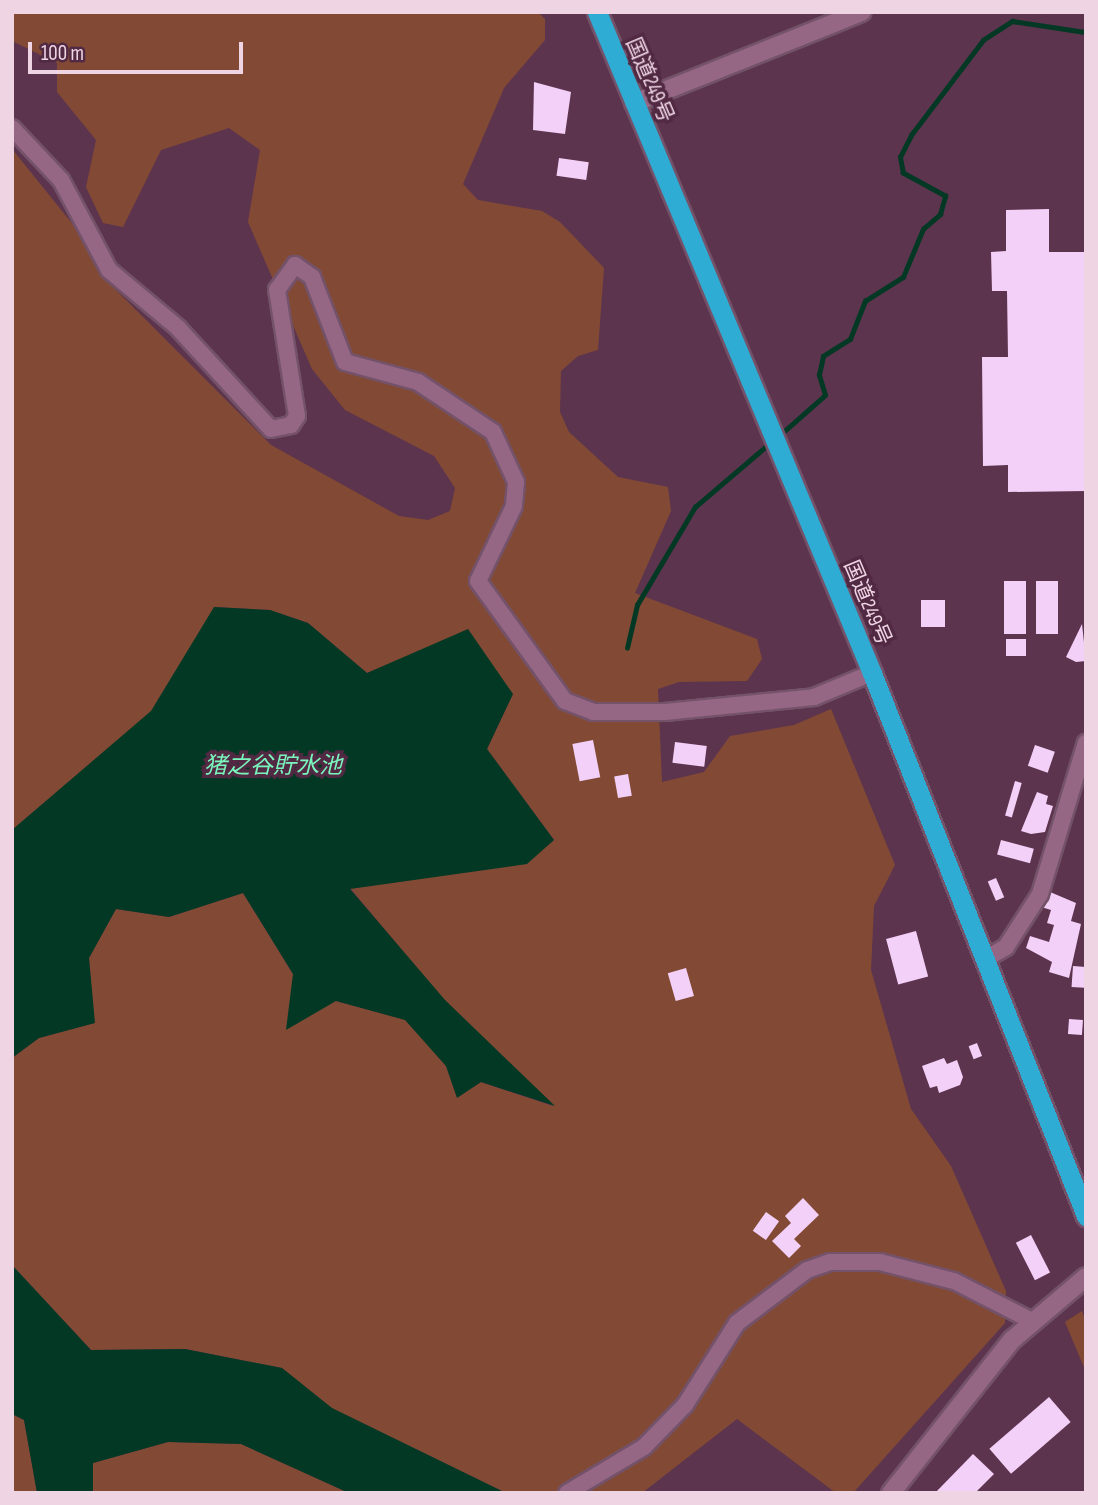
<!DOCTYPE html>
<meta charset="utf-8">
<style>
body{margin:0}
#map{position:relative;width:1098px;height:1505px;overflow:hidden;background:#5d344e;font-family:"Sofia Sans Condensed","Noto Sans JP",sans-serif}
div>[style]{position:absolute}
.green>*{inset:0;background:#824a34}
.water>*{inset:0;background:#023824}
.stream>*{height:4.5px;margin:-2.25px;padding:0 2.25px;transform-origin:2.25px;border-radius:2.25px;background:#023824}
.building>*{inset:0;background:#f3d0f8;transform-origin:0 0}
.roads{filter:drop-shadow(2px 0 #745269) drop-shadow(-2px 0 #745269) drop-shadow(0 2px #745269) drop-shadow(0 -2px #745269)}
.minor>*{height:16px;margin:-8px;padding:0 8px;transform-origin:8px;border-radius:8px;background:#956784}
.tertiary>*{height:18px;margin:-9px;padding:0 9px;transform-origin:9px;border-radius:9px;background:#956784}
.trunk>*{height:19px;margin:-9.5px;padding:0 9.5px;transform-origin:9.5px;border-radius:9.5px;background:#2eacd4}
span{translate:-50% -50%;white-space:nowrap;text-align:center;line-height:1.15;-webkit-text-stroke:7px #512943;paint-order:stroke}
.street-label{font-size:21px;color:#efd5e4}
.water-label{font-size:23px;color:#7af6bd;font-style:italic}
.frame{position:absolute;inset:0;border:14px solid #efd5e4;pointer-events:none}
.scale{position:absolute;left:28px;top:42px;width:215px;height:32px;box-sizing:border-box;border:4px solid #efd5e4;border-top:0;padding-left:9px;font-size:21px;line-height:24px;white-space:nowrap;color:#efd5e4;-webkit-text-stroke:5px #512943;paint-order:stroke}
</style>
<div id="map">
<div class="green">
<div style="clip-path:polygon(12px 12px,538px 12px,545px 19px,545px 40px,504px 88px,463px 184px,478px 200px,542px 211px,560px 222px,604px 268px,598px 350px,578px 356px,561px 371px,560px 412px,569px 432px,618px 477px,668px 487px,671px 511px,635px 593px,757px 639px,762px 659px,747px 681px,679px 682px,658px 689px,662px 782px,704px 772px,730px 736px,794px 725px,831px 709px,895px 865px,874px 906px,871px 970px,911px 1109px,951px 1166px,1006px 1291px,1005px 1323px,853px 1493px,836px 1493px,737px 1419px,642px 1493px,506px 1493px,331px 1408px,282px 1368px,185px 1349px,91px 1350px,12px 1265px,12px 1058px,39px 1038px,94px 1023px,89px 958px,116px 909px,169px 917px,243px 893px,293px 974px,336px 1001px,406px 1020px,446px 1066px,457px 1097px,481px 1082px,553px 1106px,444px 1000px,350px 888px,554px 840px,487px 749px,513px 694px,411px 655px,367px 673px,308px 623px,270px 610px,215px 607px,152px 711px,12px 830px,12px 149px,75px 227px,99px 273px,271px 445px,399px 516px,428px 520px,450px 511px,455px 488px,434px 456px,345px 410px,312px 369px,248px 222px,260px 150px,229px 128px,161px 150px,123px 227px,103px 223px,86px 187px,96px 140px,57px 92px,57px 63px,12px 41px)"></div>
<div style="clip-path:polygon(1082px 1311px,1086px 1322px,1086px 1372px,1065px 1322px)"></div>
<div style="clip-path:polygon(12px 1414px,24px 1420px,37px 1493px,12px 1493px)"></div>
<div style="clip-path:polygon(168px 1442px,241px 1444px,349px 1493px,93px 1493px,93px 1463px)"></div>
</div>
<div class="water">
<div style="clip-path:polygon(214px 607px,270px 610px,308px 623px,367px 673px,468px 629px,513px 694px,487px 749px,554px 840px,527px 864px,350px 889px,445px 1000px,555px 1106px,481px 1082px,457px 1098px,446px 1066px,405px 1020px,336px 1001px,286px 1030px,293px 974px,243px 893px,169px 917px,116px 909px,89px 958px,95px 1023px,39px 1038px,12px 1058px,12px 830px,151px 711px)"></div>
<div style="clip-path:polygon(12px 1265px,91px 1350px,185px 1349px,282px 1368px,332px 1408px,506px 1493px,349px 1493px,241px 1444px,168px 1442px,93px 1463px,93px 1493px,37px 1493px,24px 1420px,12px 1414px)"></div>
</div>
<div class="stream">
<div style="left:780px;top:435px;width:60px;rotate:-41.6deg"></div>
<div style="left:825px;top:395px;width:21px;rotate:-107deg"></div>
<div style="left:819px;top:375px;width:19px;rotate:-78deg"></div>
<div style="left:823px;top:356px;width:32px;rotate:-32deg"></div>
<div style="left:850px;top:339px;width:41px;rotate:-68.5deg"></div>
<div style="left:865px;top:301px;width:45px;rotate:-32.3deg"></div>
<div style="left:903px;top:277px;width:52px;rotate:-67.4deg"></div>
<div style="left:923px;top:229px;width:23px;rotate:-41deg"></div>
<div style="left:940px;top:214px;width:19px;rotate:-74deg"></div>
<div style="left:945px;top:196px;width:48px;rotate:-151.3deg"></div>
<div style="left:903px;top:173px;width:16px;rotate:-101deg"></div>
<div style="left:900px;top:157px;width:25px;rotate:-63deg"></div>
<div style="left:911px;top:135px;width:119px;rotate:-52.8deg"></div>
<div style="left:983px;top:40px;width:35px;rotate:-33deg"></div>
<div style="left:1012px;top:21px;width:75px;rotate:8.5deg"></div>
<div style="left:627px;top:648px;width:44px;rotate:-76.9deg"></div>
<div style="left:637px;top:605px;width:114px;rotate:-59.4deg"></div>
<div style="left:695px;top:507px;width:100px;rotate:-40.5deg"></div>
</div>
<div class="building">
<div style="clip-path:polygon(534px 82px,571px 92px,565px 134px,533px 130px)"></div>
<div style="left:559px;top:158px;width:30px;height:18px;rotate:8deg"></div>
<div style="clip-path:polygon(1049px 209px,1049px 252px,1086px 252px,1086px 491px,1008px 492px,1008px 465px,983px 466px,982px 357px,1008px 357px,1007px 291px,992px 291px,991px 252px,1006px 251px,1006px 210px)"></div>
<div style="left:1004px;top:581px;width:22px;height:53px"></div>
<div style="left:1036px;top:581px;width:22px;height:53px"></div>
<div style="left:921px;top:600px;width:24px;height:27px"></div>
<div style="clip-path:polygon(1082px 624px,1086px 661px,1076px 662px,1066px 657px)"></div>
<div style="left:1006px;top:639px;width:20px;height:17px"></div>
<div style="left:593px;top:740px;width:38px;height:21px;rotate:79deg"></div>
<div style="left:675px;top:742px;width:32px;height:21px;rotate:7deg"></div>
<div style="left:1035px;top:745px;width:21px;height:22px;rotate:19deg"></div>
<div style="left:628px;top:774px;width:22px;height:14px;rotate:80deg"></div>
<div style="left:1015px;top:781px;width:7px;height:36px;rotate:16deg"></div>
<div style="clip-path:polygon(1037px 792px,1048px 796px,1046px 804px,1053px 806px,1045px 832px,1031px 834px,1021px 831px)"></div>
<div style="left:1001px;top:840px;width:34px;height:15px;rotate:15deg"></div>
<div style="left:996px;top:878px;width:21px;height:9px;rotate:67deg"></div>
<div style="clip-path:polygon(1043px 889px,1076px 903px,1071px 921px,1081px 924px,1069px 978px,1049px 972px,1052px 962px,1026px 948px,1030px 936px,1049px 942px,1054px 925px,1047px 923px,1051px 910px,1038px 906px)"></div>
<div style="left:916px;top:931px;width:47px;height:31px;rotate:75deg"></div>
<div style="left:1073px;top:966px;width:13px;height:21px;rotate:4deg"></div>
<div style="left:686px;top:968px;width:29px;height:19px;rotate:74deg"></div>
<div style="left:1069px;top:1019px;width:14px;height:15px;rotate:4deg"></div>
<div style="left:977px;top:1043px;width:14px;height:9px;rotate:69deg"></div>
<div style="clip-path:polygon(944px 1058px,947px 1064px,957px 1060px,963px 1077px,960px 1085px,939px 1093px,937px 1086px,930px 1088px,922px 1066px)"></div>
<div style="clip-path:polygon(803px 1198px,819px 1215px,794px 1239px,801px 1246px,789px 1258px,772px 1241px,791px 1223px,785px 1216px)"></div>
<div style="left:766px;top:1212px;width:16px;height:23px;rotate:35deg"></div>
<div style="left:1031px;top:1235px;width:42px;height:17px;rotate:63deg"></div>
<div style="left:1049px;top:1397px;width:33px;height:79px;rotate:49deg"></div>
<div style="clip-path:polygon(973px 1454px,994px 1474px,975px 1493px,935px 1493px)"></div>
</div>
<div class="roads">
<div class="minor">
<div style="left:12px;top:128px;width:71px;rotate:46.7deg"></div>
<div style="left:61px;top:180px;width:102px;rotate:61.9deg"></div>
<div style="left:109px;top:270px;width:90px;rotate:40deg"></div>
<div style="left:178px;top:328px;width:137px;rotate:47.4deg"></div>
<div style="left:271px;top:429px;width:20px;rotate:-11deg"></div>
<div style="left:291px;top:425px;width:11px;rotate:-56deg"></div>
<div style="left:297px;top:416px;width:128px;rotate:-99deg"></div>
<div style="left:277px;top:290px;width:31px;rotate:-54deg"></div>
<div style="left:295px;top:265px;width:21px;rotate:35deg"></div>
<div style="left:312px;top:277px;width:91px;rotate:68.8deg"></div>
<div style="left:345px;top:362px;width:76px;rotate:15.3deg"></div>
<div style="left:418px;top:382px;width:90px;rotate:33.7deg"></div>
<div style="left:493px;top:432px;width:55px;rotate:65.3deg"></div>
<div style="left:516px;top:482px;width:24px;rotate:95deg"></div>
<div style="left:514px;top:506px;width:83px;rotate:115.6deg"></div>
<div style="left:478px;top:581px;width:148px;rotate:54.1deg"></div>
<div style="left:565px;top:701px;width:30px;rotate:21deg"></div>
<div style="left:593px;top:712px;width:72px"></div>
<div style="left:665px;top:712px;width:150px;rotate:-5.7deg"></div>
<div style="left:814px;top:697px;width:63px;rotate:-22.5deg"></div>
<div style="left:987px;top:958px;width:22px;rotate:-30deg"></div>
<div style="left:1006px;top:947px;width:63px;rotate:-57.3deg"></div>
<div style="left:1040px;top:894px;width:158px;rotate:-73.1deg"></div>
<div style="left:567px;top:1493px;width:90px;rotate:-30.9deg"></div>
<div style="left:644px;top:1447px;width:59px;rotate:-45.7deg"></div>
<div style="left:685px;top:1405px;width:97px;rotate:-57.6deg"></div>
<div style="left:737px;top:1323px;width:88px;rotate:-37.1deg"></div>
<div style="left:807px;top:1270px;width:24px;rotate:-19deg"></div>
<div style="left:830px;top:1262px;width:50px"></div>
<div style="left:880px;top:1262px;width:76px;rotate:14.4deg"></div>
<div style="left:954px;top:1281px;width:90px;rotate:27.1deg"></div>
</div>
<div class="tertiary">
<div style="left:634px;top:103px;width:245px;rotate:-21.8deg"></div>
<div style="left:891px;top:1493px;width:195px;rotate:-51.7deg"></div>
<div style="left:1012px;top:1340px;width:97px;rotate:-40.4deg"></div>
</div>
<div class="trunk">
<div style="left:597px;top:12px;width:716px;rotate:67.41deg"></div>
<div style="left:872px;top:673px;width:584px;rotate:68.49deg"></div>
</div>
</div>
<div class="street-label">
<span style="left:649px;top:80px;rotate:67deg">国道249号</span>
<span style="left:867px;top:603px;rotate:67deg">国道249号</span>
</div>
<div class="water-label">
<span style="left:273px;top:766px">猪之谷貯水池</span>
</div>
<div class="frame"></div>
<div class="scale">100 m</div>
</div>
